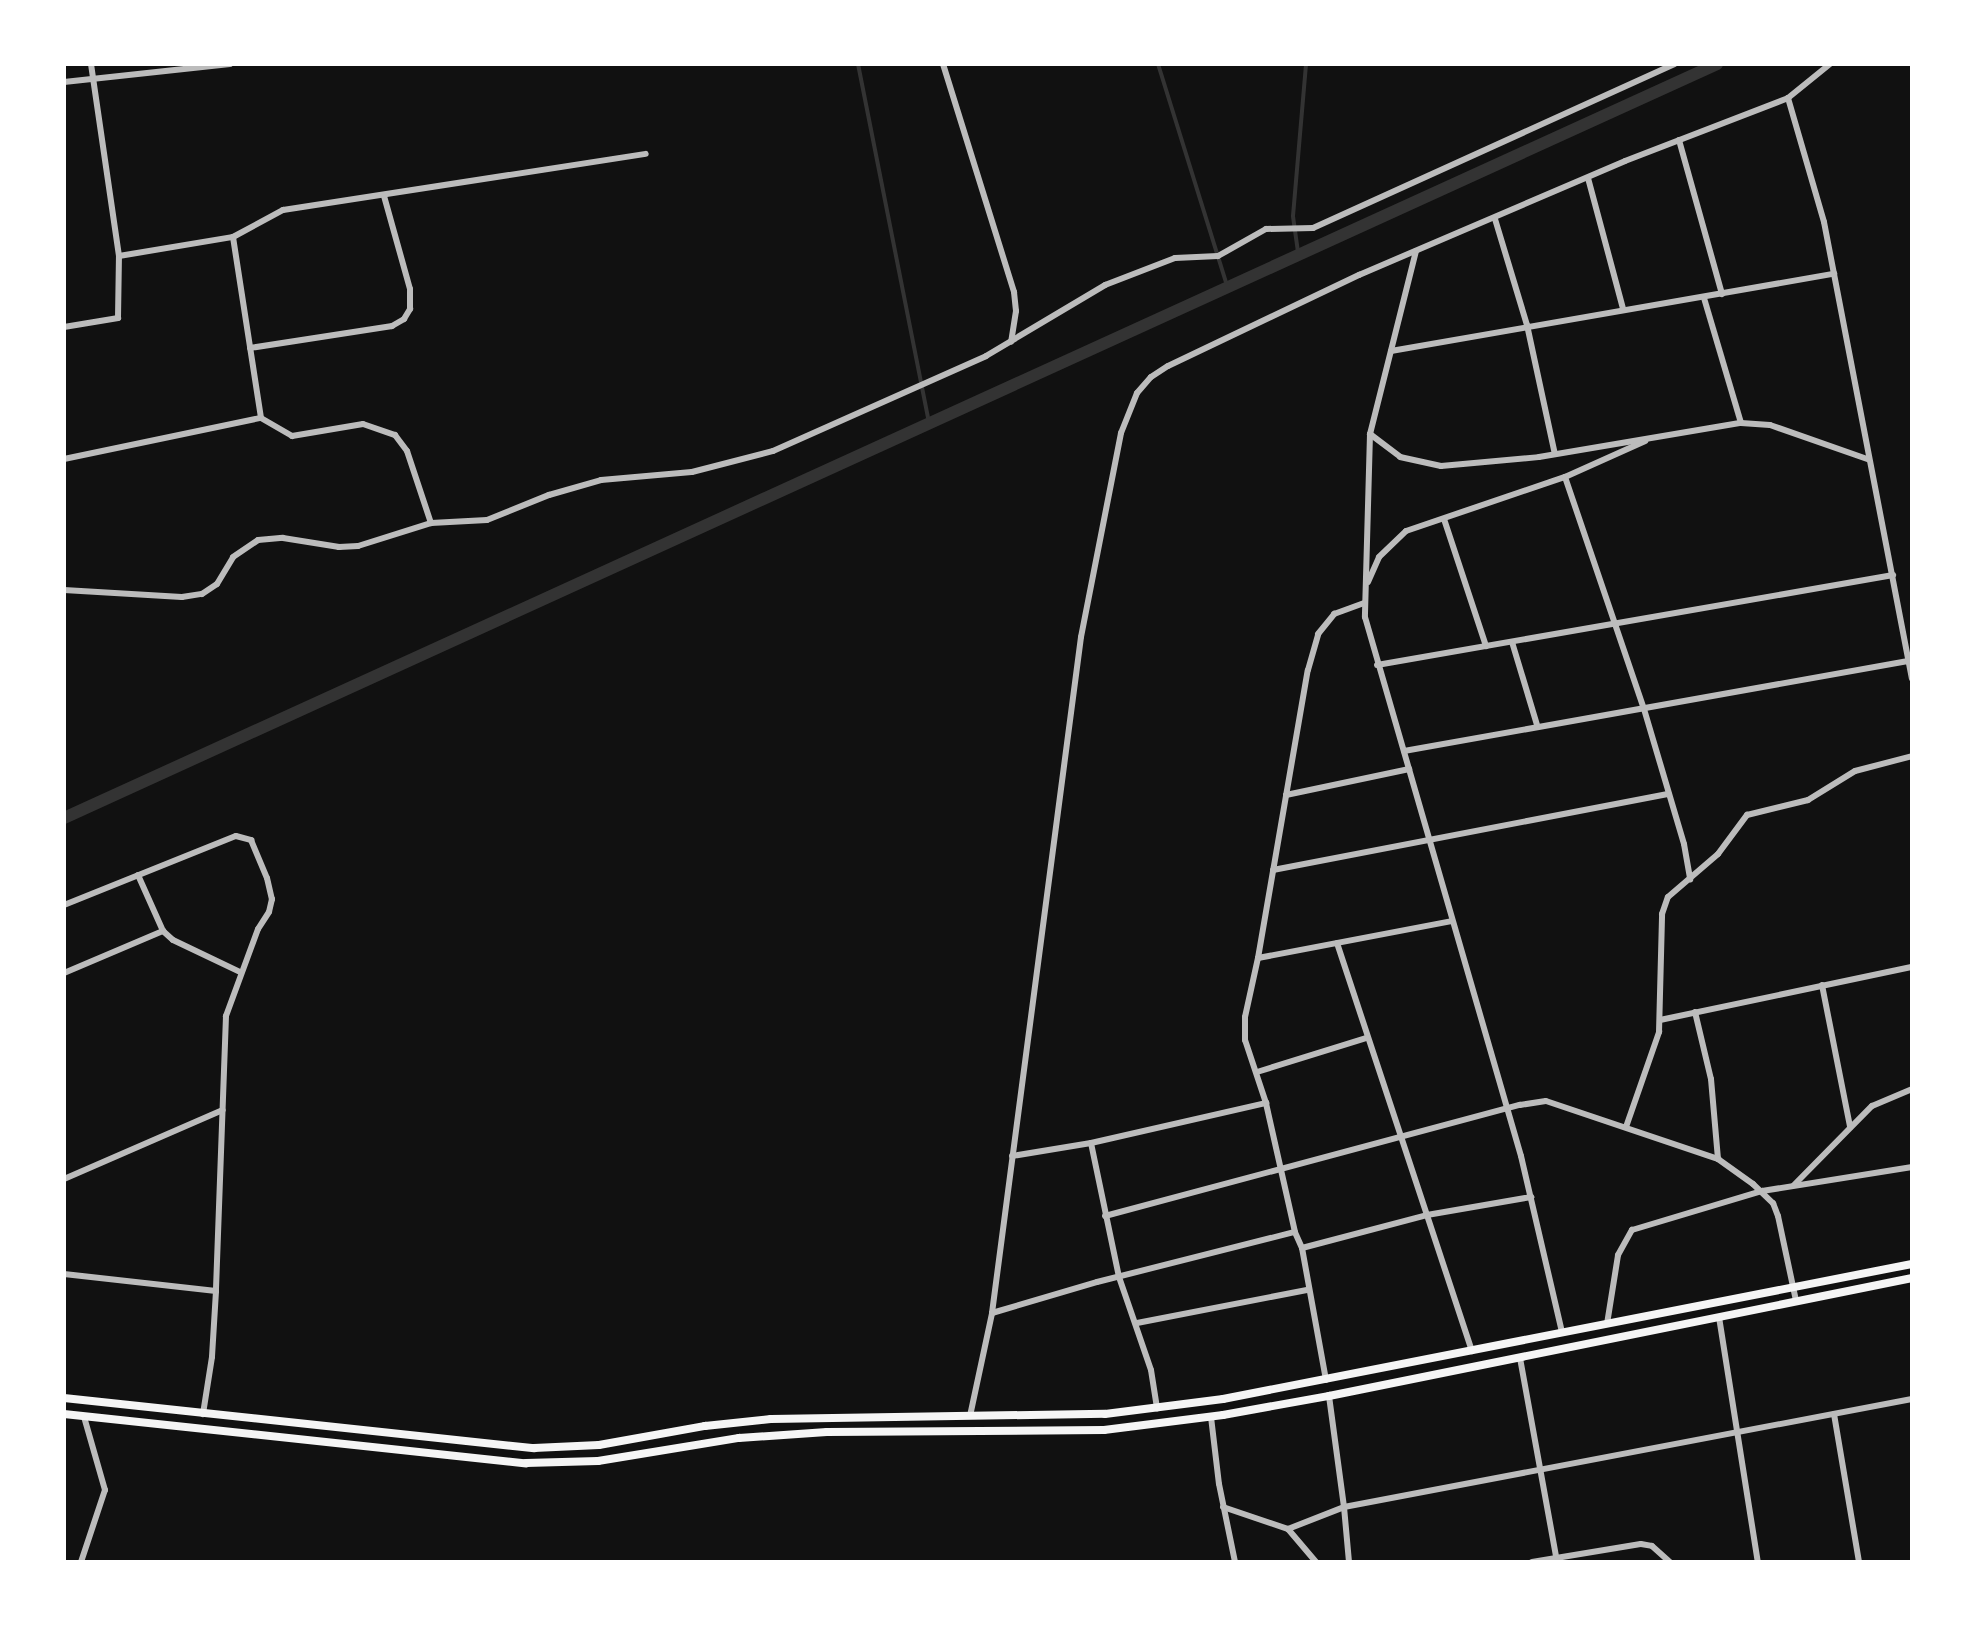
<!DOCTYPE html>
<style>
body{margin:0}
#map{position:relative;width:1976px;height:1626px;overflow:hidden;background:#111;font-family:"Varela Round",sans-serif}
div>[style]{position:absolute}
.stream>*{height:4px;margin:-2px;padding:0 2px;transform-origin:2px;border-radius:2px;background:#333}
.canal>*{height:12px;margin:-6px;padding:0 6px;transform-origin:6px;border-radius:6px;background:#333}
.minor>*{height:6px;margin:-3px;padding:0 3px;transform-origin:3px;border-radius:3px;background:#bcbcbc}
.secondary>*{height:8px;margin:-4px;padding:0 4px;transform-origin:4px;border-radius:4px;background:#f5f5f5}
span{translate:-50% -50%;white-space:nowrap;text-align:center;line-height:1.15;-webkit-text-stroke:7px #fff;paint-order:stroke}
.frame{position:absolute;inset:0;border:66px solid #fff;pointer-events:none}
</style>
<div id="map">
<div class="stream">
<div style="left:858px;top:64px;width:366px;rotate:78.8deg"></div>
<div style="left:1158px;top:64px;width:232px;rotate:72.7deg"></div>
<div style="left:1298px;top:252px;width:36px;rotate:-98deg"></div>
<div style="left:1293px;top:216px;width:153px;rotate:-85.1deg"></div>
</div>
<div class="canal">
<div style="left:64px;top:818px;width:1817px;rotate:-24.52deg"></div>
</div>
<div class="minor">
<div style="left:943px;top:64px;width:239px;rotate:72.7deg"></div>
<div style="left:1014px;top:292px;width:19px;rotate:84deg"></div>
<div style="left:1016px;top:311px;width:31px;rotate:99deg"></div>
<div style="left:64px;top:82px;width:167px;rotate:-6.2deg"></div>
<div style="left:1788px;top:98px;width:129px;rotate:73.8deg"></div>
<div style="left:1824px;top:222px;width:465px;rotate:79.1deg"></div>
<div style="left:1679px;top:140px;width:160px;rotate:74.4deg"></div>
<div style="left:1588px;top:178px;width:136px;rotate:75deg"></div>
<div style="left:1495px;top:219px;width:111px;rotate:73.2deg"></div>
<div style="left:1527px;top:325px;width:132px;rotate:77.8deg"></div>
<div style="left:233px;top:237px;width:183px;rotate:81.2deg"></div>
<div style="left:261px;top:418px;width:36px;rotate:30deg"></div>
<div style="left:292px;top:436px;width:72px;rotate:-9.6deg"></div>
<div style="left:363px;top:424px;width:34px;rotate:19deg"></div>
<div style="left:395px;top:435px;width:20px;rotate:53deg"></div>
<div style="left:407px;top:451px;width:76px;rotate:71.6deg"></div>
<div style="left:1416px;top:251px;width:189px;rotate:104.1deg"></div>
<div style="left:1370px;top:434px;width:183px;rotate:91.6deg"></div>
<div style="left:1365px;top:617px;width:561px;rotate:73.86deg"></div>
<div style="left:1521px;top:1156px;width:181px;rotate:76.9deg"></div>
<div style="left:119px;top:256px;width:116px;rotate:-9.5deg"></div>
<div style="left:233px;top:237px;width:57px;rotate:-28.4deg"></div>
<div style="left:283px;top:210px;width:367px;rotate:-8.8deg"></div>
<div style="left:1704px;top:298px;width:130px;rotate:73.5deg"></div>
<div style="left:64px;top:327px;width:55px;rotate:-9.5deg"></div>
<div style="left:118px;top:318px;width:62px;rotate:-89.1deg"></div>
<div style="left:119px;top:256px;width:194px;rotate:-98.3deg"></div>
<div style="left:250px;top:348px;width:144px;rotate:-8.8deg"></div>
<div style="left:392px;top:326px;width:14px;rotate:-30deg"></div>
<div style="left:404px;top:319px;width:12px;rotate:-59deg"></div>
<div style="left:410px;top:309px;width:20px;rotate:-90deg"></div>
<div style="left:410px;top:289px;width:97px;rotate:-105.6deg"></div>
<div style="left:1391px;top:351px;width:450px;rotate:-9.9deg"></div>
<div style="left:1370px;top:434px;width:38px;rotate:37deg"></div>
<div style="left:1400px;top:457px;width:42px;rotate:12.4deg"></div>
<div style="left:1441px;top:466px;width:98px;rotate:-5.2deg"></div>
<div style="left:1539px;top:457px;width:205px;rotate:-9.6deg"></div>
<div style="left:1741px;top:423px;width:29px;rotate:4deg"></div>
<div style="left:1770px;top:425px;width:103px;rotate:19.3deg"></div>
<div style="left:64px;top:459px;width:201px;rotate:-11.8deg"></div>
<div style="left:1565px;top:477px;width:245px;rotate:71.2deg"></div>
<div style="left:1644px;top:709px;width:141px;rotate:73.5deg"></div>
<div style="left:1684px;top:844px;width:36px;rotate:80deg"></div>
<div style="left:1444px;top:519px;width:134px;rotate:71.7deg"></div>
<div style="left:1368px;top:582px;width:27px;rotate:-66deg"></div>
<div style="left:1379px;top:557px;width:37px;rotate:-44deg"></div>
<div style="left:1406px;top:531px;width:168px;rotate:-18.8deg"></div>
<div style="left:1565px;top:477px;width:88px;rotate:-24.2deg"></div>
<div style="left:64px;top:590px;width:118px;rotate:3.4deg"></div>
<div style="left:182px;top:597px;width:20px;rotate:-9deg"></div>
<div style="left:202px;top:594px;width:18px;rotate:-34deg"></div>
<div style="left:217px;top:584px;width:31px;rotate:-59deg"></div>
<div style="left:233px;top:557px;width:30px;rotate:-34deg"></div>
<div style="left:258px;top:540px;width:25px;rotate:-5deg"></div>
<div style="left:283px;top:538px;width:57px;rotate:9.1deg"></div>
<div style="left:339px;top:547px;width:19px;rotate:-3deg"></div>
<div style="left:358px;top:546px;width:77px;rotate:-17.5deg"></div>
<div style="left:431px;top:523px;width:56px;rotate:-3.1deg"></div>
<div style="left:487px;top:520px;width:67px;rotate:-22deg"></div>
<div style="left:549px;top:495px;width:54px;rotate:-16.1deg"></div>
<div style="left:601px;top:480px;width:91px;rotate:-5deg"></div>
<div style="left:692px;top:472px;width:84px;rotate:-14.5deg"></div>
<div style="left:773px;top:451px;width:233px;rotate:-24deg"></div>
<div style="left:986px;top:356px;width:139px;rotate:-30.8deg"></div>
<div style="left:1105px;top:285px;width:75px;rotate:-21.1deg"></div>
<div style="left:1175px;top:258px;width:43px;rotate:-2.7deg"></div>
<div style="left:1218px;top:256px;width:55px;rotate:-29.4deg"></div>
<div style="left:1266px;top:229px;width:47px;rotate:-1.2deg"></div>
<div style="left:1313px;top:228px;width:397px;rotate:-24.4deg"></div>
<div style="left:1512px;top:642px;width:87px;rotate:73.2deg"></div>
<div style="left:1377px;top:665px;width:524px;rotate:-9.89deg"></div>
<div style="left:1404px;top:751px;width:512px;rotate:-10.12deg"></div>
<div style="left:1286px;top:795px;width:126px;rotate:-11.9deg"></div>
<div style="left:1273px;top:870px;width:402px;rotate:-10.9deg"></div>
<div style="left:138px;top:875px;width:61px;rotate:65.9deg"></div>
<div style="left:163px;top:931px;width:13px;rotate:42deg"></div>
<div style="left:173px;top:940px;width:74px;rotate:25.5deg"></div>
<div style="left:64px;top:905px;width:185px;rotate:-21.9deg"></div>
<div style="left:236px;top:836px;width:16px;rotate:15deg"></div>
<div style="left:251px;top:840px;width:41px;rotate:67.2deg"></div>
<div style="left:267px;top:878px;width:22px;rotate:77deg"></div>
<div style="left:272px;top:899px;width:13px;rotate:103deg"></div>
<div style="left:269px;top:912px;width:20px;rotate:123deg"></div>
<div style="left:258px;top:929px;width:93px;rotate:110.2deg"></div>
<div style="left:226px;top:1016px;width:275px;rotate:92.1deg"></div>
<div style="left:216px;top:1291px;width:66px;rotate:93.5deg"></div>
<div style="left:212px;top:1357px;width:58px;rotate:99deg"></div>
<div style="left:1337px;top:943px;width:430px;rotate:71.7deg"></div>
<div style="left:1258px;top:958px;width:197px;rotate:-10.8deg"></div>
<div style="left:64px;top:973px;width:108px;rotate:-23deg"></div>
<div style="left:1822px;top:985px;width:145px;rotate:78.8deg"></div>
<div style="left:1695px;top:1012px;width:69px;rotate:76.6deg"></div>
<div style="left:1711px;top:1079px;width:80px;rotate:85deg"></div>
<div style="left:1660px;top:1020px;width:258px;rotate:-11.9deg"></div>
<div style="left:1257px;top:1072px;width:114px;rotate:-17.3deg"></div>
<div style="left:1626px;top:1127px;width:101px;rotate:-70.8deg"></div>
<div style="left:1659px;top:1032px;width:118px;rotate:-88.5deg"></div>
<div style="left:1662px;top:914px;width:18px;rotate:-71deg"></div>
<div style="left:1668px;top:897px;width:66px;rotate:-40.7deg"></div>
<div style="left:1718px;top:854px;width:49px;rotate:-53.4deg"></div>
<div style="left:1747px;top:815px;width:63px;rotate:-13.8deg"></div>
<div style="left:1808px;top:800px;width:55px;rotate:-31.7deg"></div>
<div style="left:1855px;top:771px;width:59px;rotate:-14.7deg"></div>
<div style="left:1091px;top:1143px;width:137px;rotate:78.2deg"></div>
<div style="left:1119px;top:1277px;width:98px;rotate:71deg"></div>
<div style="left:1151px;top:1370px;width:39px;rotate:81deg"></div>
<div style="left:1012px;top:1156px;width:80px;rotate:-9.3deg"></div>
<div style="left:1091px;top:1143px;width:180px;rotate:-12.9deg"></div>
<div style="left:64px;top:1179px;width:173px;rotate:-23.5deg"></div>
<div style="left:1794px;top:1185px;width:111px;rotate:-45.4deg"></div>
<div style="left:1872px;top:1106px;width:43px;rotate:-23deg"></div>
<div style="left:1105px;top:1216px;width:430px;rotate:-15deg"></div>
<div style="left:1520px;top:1105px;width:26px;rotate:-9deg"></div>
<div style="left:1546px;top:1101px;width:182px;rotate:18.6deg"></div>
<div style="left:1718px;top:1159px;width:43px;rotate:35.5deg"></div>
<div style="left:1753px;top:1184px;width:28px;rotate:44deg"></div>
<div style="left:1773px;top:1203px;width:14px;rotate:69deg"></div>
<div style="left:1778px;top:1216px;width:87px;rotate:78deg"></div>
<div style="left:1302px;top:1248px;width:129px;rotate:-14.8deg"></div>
<div style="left:1427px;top:1215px;width:106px;rotate:-9.8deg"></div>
<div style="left:64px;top:1274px;width:153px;rotate:6.4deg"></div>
<div style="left:992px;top:1313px;width:109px;rotate:-16.4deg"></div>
<div style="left:1097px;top:1282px;width:204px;rotate:-14.2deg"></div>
<div style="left:1719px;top:1317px;width:248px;rotate:81deg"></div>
<div style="left:1137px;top:1323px;width:173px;rotate:-11deg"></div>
<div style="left:1607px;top:1324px;width:70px;rotate:-80.9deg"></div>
<div style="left:1618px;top:1255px;width:29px;rotate:-61deg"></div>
<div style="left:1632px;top:1230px;width:136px;rotate:-16.7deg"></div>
<div style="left:1762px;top:1191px;width:152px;rotate:-9.1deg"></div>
<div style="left:1520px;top:1358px;width:207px;rotate:79.7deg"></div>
<div style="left:1326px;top:1380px;width:134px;rotate:-100.3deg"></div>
<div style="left:1302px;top:1248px;width:17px;rotate:-114deg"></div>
<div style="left:1295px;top:1232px;width:132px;rotate:-102.7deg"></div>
<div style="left:1266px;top:1103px;width:66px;rotate:-108.4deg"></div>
<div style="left:1245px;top:1040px;width:23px;rotate:-90deg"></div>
<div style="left:1245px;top:1017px;width:60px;rotate:-77.6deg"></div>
<div style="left:1258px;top:958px;width:292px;rotate:-80.2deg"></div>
<div style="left:1308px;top:670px;width:37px;rotate:-74deg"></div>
<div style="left:1318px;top:634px;width:26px;rotate:-51deg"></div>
<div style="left:1334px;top:614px;width:32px;rotate:-20deg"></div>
<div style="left:1329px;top:1396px;width:112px;rotate:82.3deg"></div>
<div style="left:1344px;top:1507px;width:578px;rotate:-10.77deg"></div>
<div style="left:1834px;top:1414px;width:150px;rotate:80.4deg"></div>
<div style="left:970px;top:1416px;width:105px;rotate:-77.9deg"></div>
<div style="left:992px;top:1313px;width:682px;rotate:-82.5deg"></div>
<div style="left:1081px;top:637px;width:208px;rotate:-78.9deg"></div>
<div style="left:1121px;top:433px;width:43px;rotate:-68.2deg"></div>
<div style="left:1137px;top:393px;width:21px;rotate:-49deg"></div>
<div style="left:1151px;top:377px;width:20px;rotate:-33deg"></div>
<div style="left:1168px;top:366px;width:212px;rotate:-25.5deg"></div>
<div style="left:1359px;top:275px;width:289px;rotate:-23.2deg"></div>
<div style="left:1625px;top:161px;width:175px;rotate:-21.1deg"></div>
<div style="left:1788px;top:98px;width:54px;rotate:-39deg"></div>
<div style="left:1211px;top:1417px;width:67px;rotate:83.2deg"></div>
<div style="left:1219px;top:1484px;width:80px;rotate:78.4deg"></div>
<div style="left:1223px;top:1507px;width:69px;rotate:18.7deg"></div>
<div style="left:1288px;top:1529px;width:60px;rotate:-21.4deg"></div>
<div style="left:1344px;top:1507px;width:55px;rotate:84.8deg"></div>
<div style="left:1288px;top:1529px;width:43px;rotate:49.7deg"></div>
<div style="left:81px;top:1562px;width:76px;rotate:-71.6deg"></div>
<div style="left:105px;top:1490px;width:76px;rotate:-106deg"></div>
<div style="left:1532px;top:1562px;width:110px;rotate:-9.4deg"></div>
<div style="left:1641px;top:1544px;width:11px;rotate:10deg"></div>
<div style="left:1652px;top:1546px;width:24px;rotate:42deg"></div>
</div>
<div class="secondary">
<div style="left:64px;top:1398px;width:473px;rotate:6.1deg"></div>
<div style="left:534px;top:1448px;width:65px;rotate:-2.6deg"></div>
<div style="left:599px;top:1445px;width:108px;rotate:-10.2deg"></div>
<div style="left:705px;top:1426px;width:66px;rotate:-6.1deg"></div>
<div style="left:771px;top:1419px;width:334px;rotate:-0.9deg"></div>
<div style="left:1105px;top:1414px;width:119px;rotate:-7.2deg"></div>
<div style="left:1223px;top:1399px;width:702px;rotate:-11.09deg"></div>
<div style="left:64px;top:1414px;width:465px;rotate:6.1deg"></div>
<div style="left:526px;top:1463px;width:72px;rotate:-1.6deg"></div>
<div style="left:598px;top:1461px;width:143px;rotate:-9.3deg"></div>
<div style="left:739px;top:1438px;width:88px;rotate:-3.9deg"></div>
<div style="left:827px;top:1432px;width:277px;rotate:-0.4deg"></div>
<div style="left:1104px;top:1430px;width:120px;rotate:-7.2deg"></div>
<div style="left:1223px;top:1415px;width:108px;rotate:-10.2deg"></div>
<div style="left:1329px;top:1396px;width:595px;rotate:-11.44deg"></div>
</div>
<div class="frame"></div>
</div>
